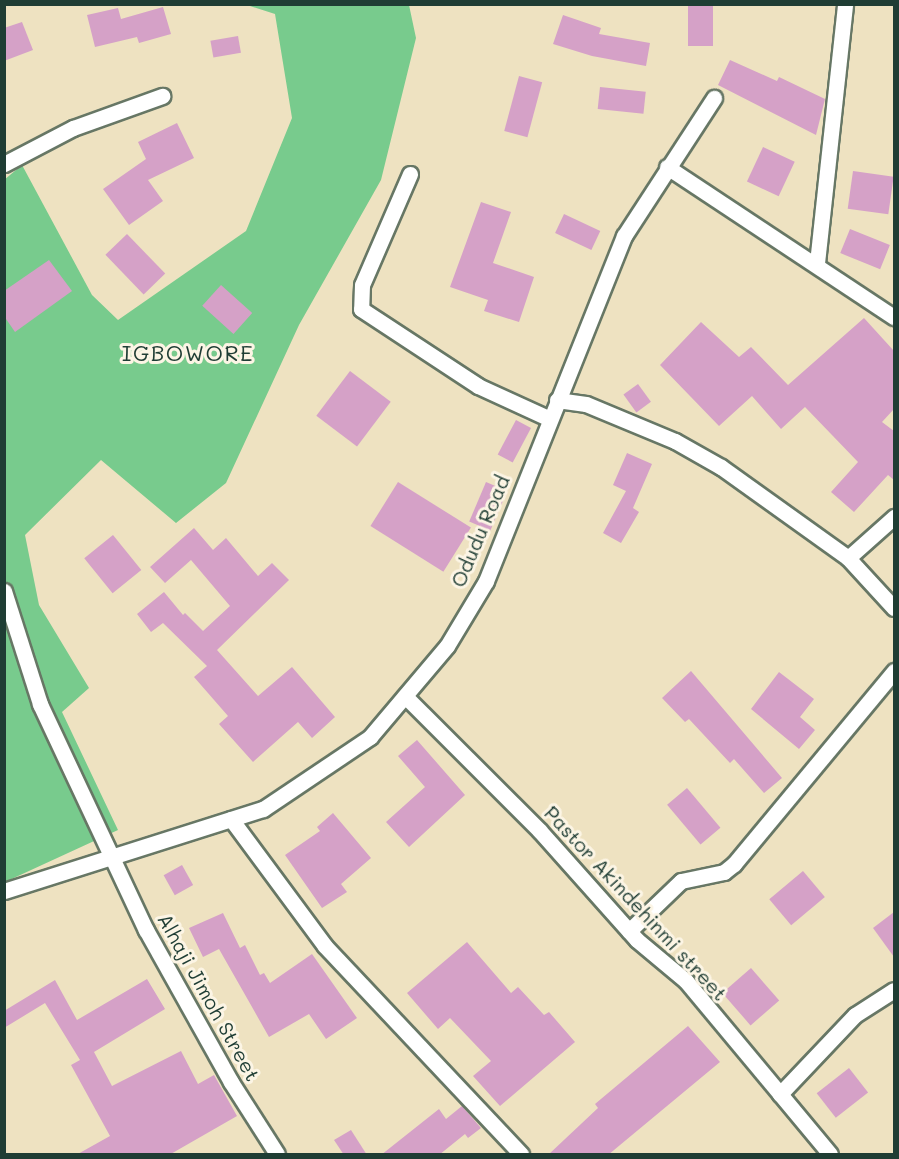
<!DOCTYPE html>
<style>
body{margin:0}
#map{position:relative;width:899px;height:1159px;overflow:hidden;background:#eee2c1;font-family:Mali,sans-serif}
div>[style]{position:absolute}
.green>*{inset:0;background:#78cb8d}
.building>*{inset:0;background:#d5a1c7;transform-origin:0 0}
.roads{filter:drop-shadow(2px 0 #677765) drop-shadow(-2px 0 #677765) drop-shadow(0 2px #677765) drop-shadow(0 -2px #677765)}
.minor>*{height:15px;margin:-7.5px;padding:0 7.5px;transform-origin:7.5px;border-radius:7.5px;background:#fff}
span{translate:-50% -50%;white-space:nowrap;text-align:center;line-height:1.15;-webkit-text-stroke:6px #fcf5e5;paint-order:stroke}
.street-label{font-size:20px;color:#1f3d34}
.quarter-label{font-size:22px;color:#1f3d34;letter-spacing:1.5px}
.frame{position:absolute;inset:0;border:6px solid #1f3d34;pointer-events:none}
</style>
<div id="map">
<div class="green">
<div style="clip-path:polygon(247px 5px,409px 5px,416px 38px,381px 180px,299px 325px,226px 483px,176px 523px,101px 460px,25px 535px,39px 605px,89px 688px,62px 712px,118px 830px,5px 882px,4px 180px,22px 165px,92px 295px,118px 320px,246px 231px,292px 118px,275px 14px)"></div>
</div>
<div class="building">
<div style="left:688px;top:4px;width:25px;height:42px"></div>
<div style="clip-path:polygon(163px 7px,171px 34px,139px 43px,137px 37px,95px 47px,87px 15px,118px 8px,121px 19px)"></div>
<div style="clip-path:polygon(563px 15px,601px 28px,599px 34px,650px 43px,646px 66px,592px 56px,553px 44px)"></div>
<div style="clip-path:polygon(22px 22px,33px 50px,4px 61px,4px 28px)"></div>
<div style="left:238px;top:36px;width:17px;height:28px;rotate:80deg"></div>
<div style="clip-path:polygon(730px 60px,777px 81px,779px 77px,825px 99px,816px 135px,718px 85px)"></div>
<div style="left:519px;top:76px;width:24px;height:57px;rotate:15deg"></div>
<div style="left:600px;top:87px;width:46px;height:22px;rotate:6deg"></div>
<div style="clip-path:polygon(177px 123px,194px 158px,148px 180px,163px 201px,129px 225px,103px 189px,146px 159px,138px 142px)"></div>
<div style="left:763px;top:147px;width:35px;height:38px;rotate:25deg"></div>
<div style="left:853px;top:171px;width:41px;height:38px;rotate:8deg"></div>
<div style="clip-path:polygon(481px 202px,511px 212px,493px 263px,534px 277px,519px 322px,484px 311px,488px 300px,450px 287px)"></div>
<div style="left:564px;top:214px;width:40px;height:21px;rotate:25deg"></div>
<div style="left:850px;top:229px;width:43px;height:26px;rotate:22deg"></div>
<div style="left:127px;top:234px;width:55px;height:30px;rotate:46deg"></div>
<div style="clip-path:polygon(49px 260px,72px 291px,15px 332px,4px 316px,4px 291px)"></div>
<div style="left:221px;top:285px;width:42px;height:28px;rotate:42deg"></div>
<div style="clip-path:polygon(864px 318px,894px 351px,894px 409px,882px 422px,894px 431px,894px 480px,888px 475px,854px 512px,831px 492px,858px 462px,805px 407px,781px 429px,752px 396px,719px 426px,660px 365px,701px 322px,739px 357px,751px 347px,788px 385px)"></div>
<div style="left:350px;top:371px;width:51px;height:56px;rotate:37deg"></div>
<div style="left:638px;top:384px;width:22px;height:18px;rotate:54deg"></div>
<div style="left:516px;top:420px;width:17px;height:39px;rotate:28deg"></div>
<div style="clip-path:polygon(627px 453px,652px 464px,633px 508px,639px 512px,621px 543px,603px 533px,626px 491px,613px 485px)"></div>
<div style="left:398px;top:482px;width:86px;height:52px;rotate:32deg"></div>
<div style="left:486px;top:482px;width:23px;height:43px;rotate:23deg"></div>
<div style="clip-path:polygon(194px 528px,213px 550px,226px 538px,258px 576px,272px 563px,289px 580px,217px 650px,258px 696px,292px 667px,335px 717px,312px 738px,298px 722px,253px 762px,219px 724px,228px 716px,194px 677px,207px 666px,163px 623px,151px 632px,137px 614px,164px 592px,183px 615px,185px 613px,203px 631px,230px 606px,191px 560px,165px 583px,150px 567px)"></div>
<div style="left:113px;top:535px;width:45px;height:37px;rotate:51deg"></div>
<div style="clip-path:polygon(691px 671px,782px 778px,764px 793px,734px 759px,730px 763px,689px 719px,685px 722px,662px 698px)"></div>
<div style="clip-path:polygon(779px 672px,814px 699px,800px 717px,815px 730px,799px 749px,751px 709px)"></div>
<div style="clip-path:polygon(417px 740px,465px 795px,409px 847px,386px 822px,425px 787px,398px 756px)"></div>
<div style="left:687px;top:788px;width:52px;height:26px;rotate:50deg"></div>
<div style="clip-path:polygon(333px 813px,371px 858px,341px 884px,347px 892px,322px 908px,285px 855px,320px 831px,317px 827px)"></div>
<div style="left:182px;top:865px;width:23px;height:21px;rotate:61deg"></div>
<div style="left:803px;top:871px;width:34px;height:44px;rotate:50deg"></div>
<div style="clip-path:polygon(894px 912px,894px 957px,873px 928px)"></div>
<div style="clip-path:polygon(223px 913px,240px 948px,245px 945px,260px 975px,264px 973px,270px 983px,312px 954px,357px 1018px,326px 1039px,309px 1014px,269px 1037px,219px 949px,203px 957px,189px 928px)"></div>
<div style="clip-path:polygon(467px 942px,511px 993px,518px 987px,544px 1015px,549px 1012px,575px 1042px,500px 1106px,473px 1076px,491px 1061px,450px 1018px,438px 1029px,407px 993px)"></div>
<div style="left:751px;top:968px;width:43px;height:38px;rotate:49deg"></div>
<div style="clip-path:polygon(147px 979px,165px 1009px,94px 1052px,112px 1086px,181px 1051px,198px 1084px,214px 1075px,237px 1116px,169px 1155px,76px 1155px,110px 1136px,71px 1065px,80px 1060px,45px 1003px,4px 1028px,4px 1011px,55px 980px,77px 1020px)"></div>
<div style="clip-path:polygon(688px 1026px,720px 1062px,608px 1155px,548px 1155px,598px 1108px,595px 1104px)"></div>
<div style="left:849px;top:1068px;width:31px;height:41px;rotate:52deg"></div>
<div style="clip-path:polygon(462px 1106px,481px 1128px,468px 1138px,465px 1134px,439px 1155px,381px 1155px,439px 1109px,446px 1119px)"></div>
<div style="clip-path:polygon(351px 1130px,367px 1155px,344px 1155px,334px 1140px)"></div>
</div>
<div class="roads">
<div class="minor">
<div style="left:4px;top:164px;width:78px;rotate:-27.6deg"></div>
<div style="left:73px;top:128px;width:95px;rotate:-19.8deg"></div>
<div style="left:667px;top:167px;width:272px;rotate:33.5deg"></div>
<div style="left:410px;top:174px;width:121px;rotate:113.4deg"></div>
<div style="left:362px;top:285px;width:24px;rotate:92deg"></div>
<div style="left:361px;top:309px;width:140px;rotate:33.3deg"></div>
<div style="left:478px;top:386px;width:79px;rotate:24.6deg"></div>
<div style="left:817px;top:263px;width:261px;rotate:-83.8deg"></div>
<div style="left:557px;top:400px;width:29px;rotate:8deg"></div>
<div style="left:586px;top:404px;width:96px;rotate:22.6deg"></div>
<div style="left:675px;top:441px;width:53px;rotate:29.5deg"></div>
<div style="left:721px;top:467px;width:156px;rotate:35.6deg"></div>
<div style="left:848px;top:558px;width:68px;rotate:47.4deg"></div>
<div style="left:848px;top:558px;width:62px;rotate:-41.7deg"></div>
<div style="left:4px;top:591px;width:119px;rotate:72.3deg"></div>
<div style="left:40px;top:704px;width:250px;rotate:64.9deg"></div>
<div style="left:146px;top:930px;width:174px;rotate:60.8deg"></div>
<div style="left:231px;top:1082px;width:85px;rotate:57.4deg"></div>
<div style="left:405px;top:696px;width:190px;rotate:45deg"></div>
<div style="left:539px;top:830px;width:147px;rotate:48.3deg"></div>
<div style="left:637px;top:940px;width:64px;rotate:39.9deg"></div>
<div style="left:686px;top:981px;width:147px;rotate:50.2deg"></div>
<div style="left:231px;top:819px;width:158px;rotate:53.5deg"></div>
<div style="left:325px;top:946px;width:286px;rotate:46.7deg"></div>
<div style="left:4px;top:891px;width:272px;rotate:-17.6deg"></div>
<div style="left:263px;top:809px;width:129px;rotate:-33.9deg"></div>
<div style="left:370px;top:737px;width:119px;rotate:-49.8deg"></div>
<div style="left:447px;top:646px;width:76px;rotate:-59deg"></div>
<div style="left:486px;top:581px;width:372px;rotate:-68.2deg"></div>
<div style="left:624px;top:236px;width:165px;rotate:-56.9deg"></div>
<div style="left:629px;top:931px;width:72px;rotate:-43.9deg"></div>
<div style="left:681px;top:881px;width:44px;rotate:-11.8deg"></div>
<div style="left:724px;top:872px;width:13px;rotate:-39deg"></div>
<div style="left:734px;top:864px;width:251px;rotate:-50.3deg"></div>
<div style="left:830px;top:1154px;width:78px;rotate:-129.8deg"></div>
<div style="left:780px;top:1094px;width:109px;rotate:-46.5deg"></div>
<div style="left:855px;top:1015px;width:46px;rotate:-32.7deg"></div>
</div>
</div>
<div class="street-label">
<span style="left:480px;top:531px;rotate:-67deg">Odudu Road</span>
<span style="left:636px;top:903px;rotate:47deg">Pastor Akindehinmi street</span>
<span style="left:209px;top:997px;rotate:61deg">Alhaji Jimoh Street</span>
</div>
<div class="quarter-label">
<span style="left:188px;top:353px">IGBOWORE</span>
</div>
<div class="frame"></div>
</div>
